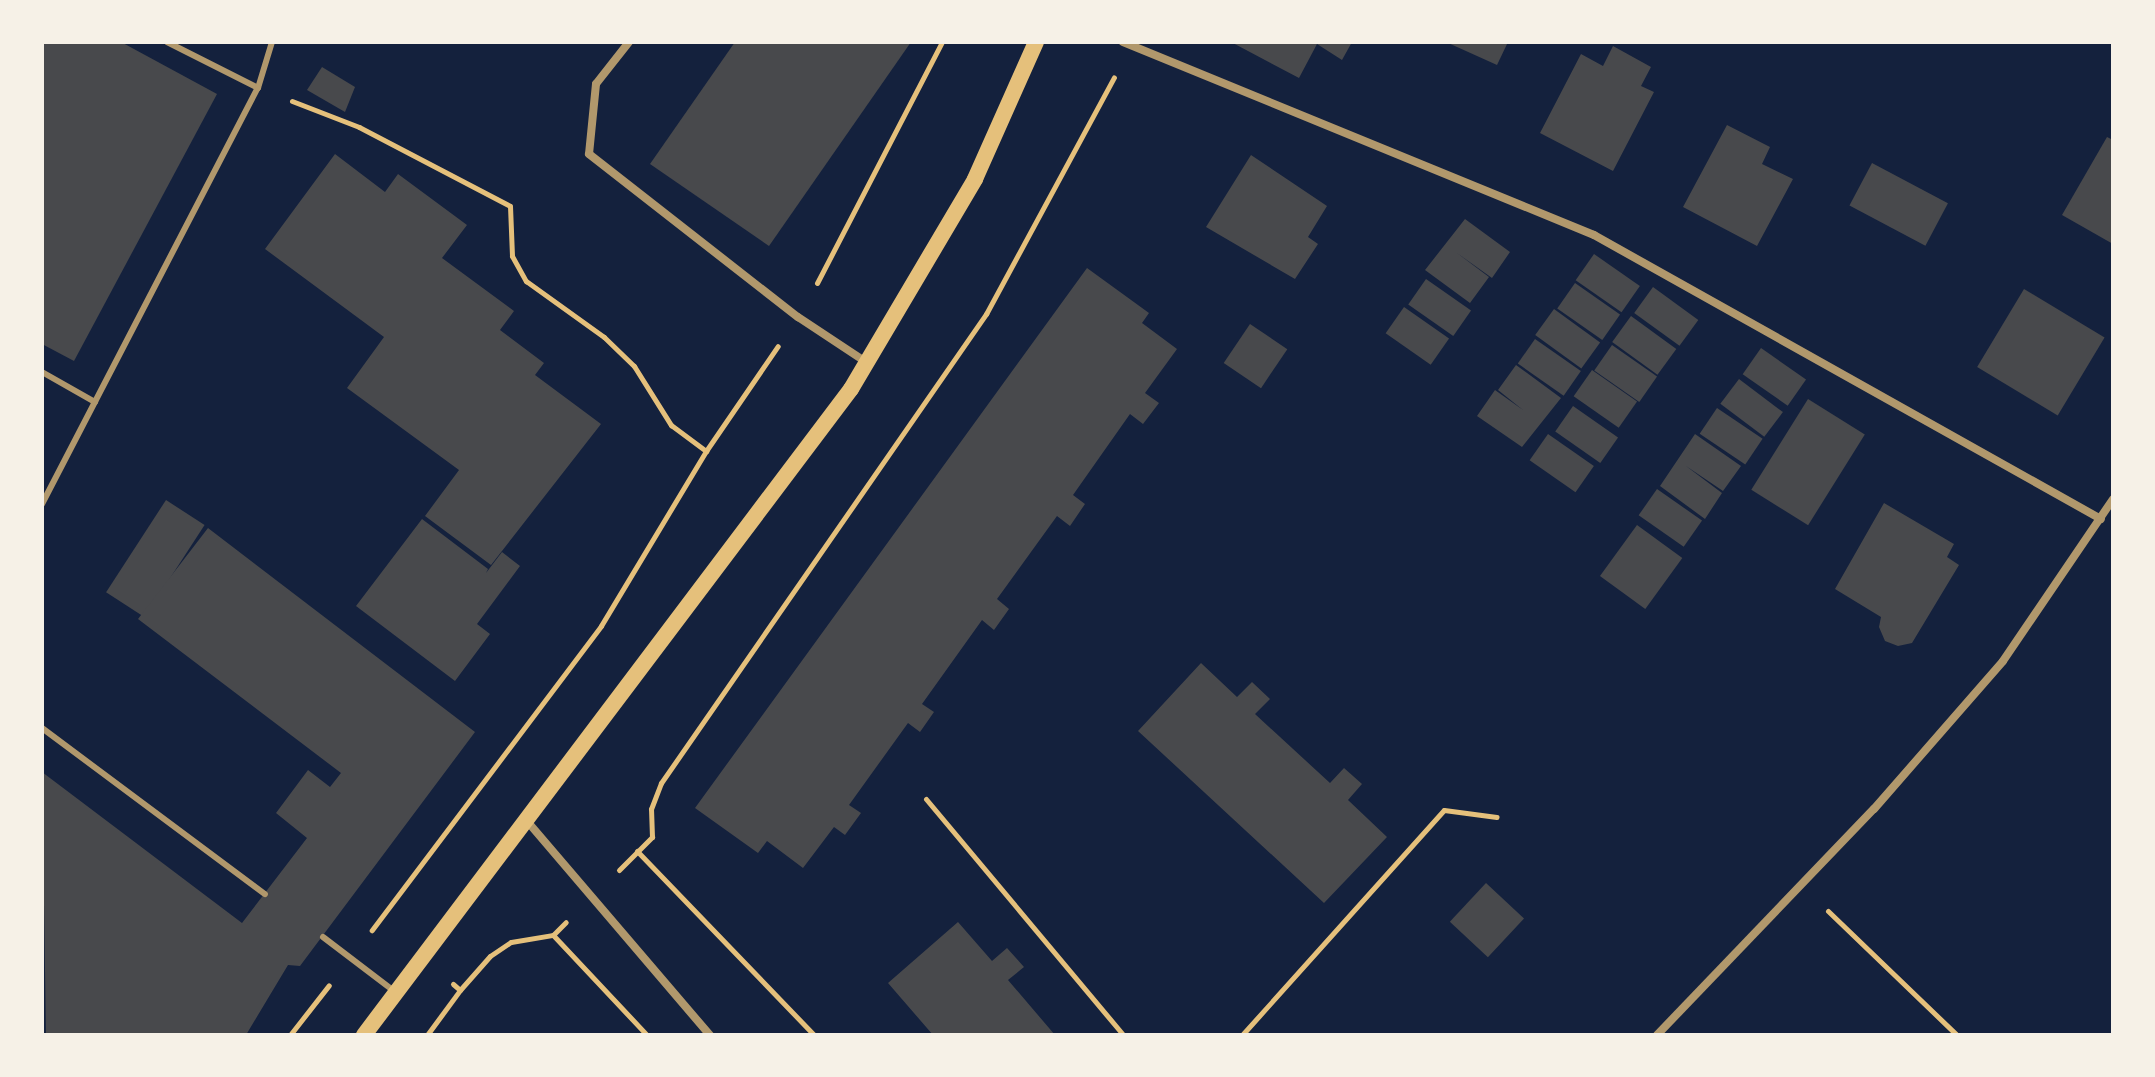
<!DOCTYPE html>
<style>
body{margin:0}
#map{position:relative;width:2155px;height:1077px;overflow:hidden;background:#14213d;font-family:Cabin,sans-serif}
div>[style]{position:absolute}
.building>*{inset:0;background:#48494c;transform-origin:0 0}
.path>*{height:5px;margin:-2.5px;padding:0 2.5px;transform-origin:2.5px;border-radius:2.5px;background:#e5c07b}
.service>*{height:6px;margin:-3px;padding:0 3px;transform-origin:3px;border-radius:3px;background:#b1986c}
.minor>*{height:8px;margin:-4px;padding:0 4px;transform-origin:4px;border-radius:4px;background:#b1986c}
.secondary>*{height:16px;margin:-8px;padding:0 8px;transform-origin:8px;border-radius:8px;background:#e5c07b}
span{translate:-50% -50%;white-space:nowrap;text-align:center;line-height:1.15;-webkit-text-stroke:7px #f6f1e7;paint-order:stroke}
.frame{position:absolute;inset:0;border:44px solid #f6f1e7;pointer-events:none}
</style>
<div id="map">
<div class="building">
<div style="clip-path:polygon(42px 42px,121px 42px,217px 94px,74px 361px,42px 344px)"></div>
<div style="clip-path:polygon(735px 42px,911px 42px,769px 246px,650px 164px)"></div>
<div style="clip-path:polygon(1231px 42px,1352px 42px,1342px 60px,1317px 44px,1299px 78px)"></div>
<div style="clip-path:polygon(1446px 42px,1508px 42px,1497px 65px)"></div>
<div style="clip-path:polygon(1613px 46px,1651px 67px,1641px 86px,1654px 92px,1613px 171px,1540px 133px,1581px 54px,1603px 66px)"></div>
<div style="clip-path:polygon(322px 67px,355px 87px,345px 112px,307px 90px)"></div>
<div style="clip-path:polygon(1727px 125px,1770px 147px,1762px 164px,1793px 179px,1757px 246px,1683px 207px)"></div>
<div style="clip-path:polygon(2107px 137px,2113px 140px,2113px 244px,2062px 215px)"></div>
<div style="clip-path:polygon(335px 154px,385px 192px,398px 174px,467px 225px,442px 258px,514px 311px,500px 330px,544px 363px,535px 375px,601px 424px,491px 565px,425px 516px,459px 470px,347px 388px,384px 337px,265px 249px)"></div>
<div style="clip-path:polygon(1251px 155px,1327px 206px,1308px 237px,1318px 244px,1295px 279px,1206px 227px)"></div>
<div style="left:1872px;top:163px;width:86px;height:48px;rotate:28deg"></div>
<div style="clip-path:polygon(1465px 219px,1510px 252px,1492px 278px,1457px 253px,1489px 277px,1470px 303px,1425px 270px)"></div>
<div style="left:1594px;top:254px;width:56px;height:32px;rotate:35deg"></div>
<div style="clip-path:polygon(1087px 268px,1149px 313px,1142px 323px,1177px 349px,1145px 393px,1159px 403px,1143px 424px,1130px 414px,1073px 495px,1085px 504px,1070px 526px,1057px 516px,997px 599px,1009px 609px,994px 630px,982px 620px,922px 704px,934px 712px,920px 732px,908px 723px,849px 805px,861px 813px,845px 835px,834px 827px,803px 868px,767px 841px,758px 853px,695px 808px)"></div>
<div style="left:1426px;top:279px;width:55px;height:31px;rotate:35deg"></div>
<div style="left:1575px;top:283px;width:55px;height:31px;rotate:35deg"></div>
<div style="left:1653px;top:287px;width:56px;height:32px;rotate:36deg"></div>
<div style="left:2024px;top:289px;width:94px;height:91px;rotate:31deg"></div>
<div style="left:1404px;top:307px;width:55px;height:32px;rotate:35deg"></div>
<div style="left:1554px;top:309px;width:57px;height:32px;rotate:36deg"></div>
<div style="left:1631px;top:316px;width:56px;height:32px;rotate:36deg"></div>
<div style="left:1250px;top:324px;width:45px;height:47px;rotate:34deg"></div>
<div style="left:1535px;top:339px;width:56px;height:30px;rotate:35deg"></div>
<div style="left:1612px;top:345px;width:55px;height:31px;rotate:35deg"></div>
<div style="left:1761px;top:348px;width:55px;height:32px;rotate:35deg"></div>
<div style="clip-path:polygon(1516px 365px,1561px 398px,1522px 447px,1477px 416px,1495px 390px,1523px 410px,1498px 390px)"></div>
<div style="left:1592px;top:370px;width:55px;height:32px;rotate:35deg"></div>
<div style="left:1739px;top:379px;width:55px;height:31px;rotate:37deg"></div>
<div style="left:1808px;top:399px;width:67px;height:107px;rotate:32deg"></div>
<div style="left:1573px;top:406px;width:55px;height:31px;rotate:35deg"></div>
<div style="left:1717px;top:408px;width:55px;height:31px;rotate:34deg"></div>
<div style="left:1548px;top:434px;width:56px;height:32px;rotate:35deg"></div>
<div style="clip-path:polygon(1695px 434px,1741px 466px,1723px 491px,1686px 466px,1722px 493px,1705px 519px,1660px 486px)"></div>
<div style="left:1657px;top:489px;width:55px;height:32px;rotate:35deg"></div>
<div style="left:166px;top:500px;width:46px;height:110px;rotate:33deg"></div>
<div style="clip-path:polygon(1884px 503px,1954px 544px,1947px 557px,1959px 565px,1912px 643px,1898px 646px,1885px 641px,1879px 627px,1881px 617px,1835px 589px)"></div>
<div style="clip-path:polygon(422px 519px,488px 569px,486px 573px,502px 552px,520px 566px,477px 624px,490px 634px,455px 681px,356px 606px)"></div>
<div style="left:1637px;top:525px;width:56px;height:63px;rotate:36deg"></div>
<div style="clip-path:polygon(208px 528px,475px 732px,300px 966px,288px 965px,246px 1035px,46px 1035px,42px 772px,242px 923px,307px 838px,276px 813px,308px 770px,330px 787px,341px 773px,138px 619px)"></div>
<div style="clip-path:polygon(1201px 663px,1237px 697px,1252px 682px,1270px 699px,1255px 714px,1330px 783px,1344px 768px,1362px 784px,1348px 800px,1387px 837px,1324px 903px,1138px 731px)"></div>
<div style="left:1486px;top:883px;width:52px;height:53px;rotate:43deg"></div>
<div style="clip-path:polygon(958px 922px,992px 961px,1007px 948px,1024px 967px,1008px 980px,1055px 1035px,933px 1035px,888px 983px)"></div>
</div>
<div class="path">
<div style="left:292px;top:101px;width:72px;rotate:21.2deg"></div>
<div style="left:359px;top:127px;width:170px;rotate:27.6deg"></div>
<div style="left:510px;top:206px;width:50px;rotate:87.7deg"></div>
<div style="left:512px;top:256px;width:29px;rotate:61deg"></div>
<div style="left:526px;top:281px;width:96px;rotate:35.7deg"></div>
<div style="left:604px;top:337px;width:42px;rotate:44deg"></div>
<div style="left:634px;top:366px;width:70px;rotate:57.9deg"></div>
<div style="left:671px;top:425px;width:44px;rotate:36.6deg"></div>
<div style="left:706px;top:451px;width:204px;rotate:121deg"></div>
<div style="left:601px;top:626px;width:381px;rotate:127deg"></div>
<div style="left:817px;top:283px;width:271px;rotate:-62.6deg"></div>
<div style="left:706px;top:451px;width:127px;rotate:-55.6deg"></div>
<div style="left:926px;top:799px;width:307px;rotate:50.1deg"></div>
<div style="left:637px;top:851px;width:255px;rotate:46.1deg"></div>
<div style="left:619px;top:870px;width:47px;rotate:-45deg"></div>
<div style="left:652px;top:837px;width:28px;rotate:-92deg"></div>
<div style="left:651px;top:809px;width:28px;rotate:-69deg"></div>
<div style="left:661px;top:783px;width:571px;rotate:-55.28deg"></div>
<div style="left:986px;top:314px;width:269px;rotate:-61.6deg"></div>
<div style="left:1828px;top:911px;width:179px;rotate:43.9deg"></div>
<div style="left:553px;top:935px;width:137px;rotate:46.8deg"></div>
<div style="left:453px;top:984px;width:9px;rotate:41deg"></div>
<div style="left:460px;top:990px;width:45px;rotate:-48.6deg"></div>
<div style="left:490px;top:956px;width:25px;rotate:-34deg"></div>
<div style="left:511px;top:942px;width:43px;rotate:-9.5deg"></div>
<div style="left:553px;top:935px;width:18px;rotate:-45deg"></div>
<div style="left:290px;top:1035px;width:63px;rotate:-52deg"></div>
<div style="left:427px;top:1035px;width:56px;rotate:-53.7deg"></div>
<div style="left:1242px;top:1035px;width:302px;rotate:-48.1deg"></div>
<div style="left:1444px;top:810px;width:53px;rotate:7.5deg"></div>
</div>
<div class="service">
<div style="left:167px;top:42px;width:102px;rotate:26.8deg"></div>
<div style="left:258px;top:88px;width:48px;rotate:-73.1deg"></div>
<div style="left:42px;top:372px;width:61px;rotate:29.5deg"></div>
<div style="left:42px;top:504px;width:469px;rotate:-62.6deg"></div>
<div style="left:42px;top:728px;width:278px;rotate:36.7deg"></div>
<div style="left:323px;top:937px;width:89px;rotate:37.3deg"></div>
</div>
<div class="minor">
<div style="left:629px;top:42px;width:53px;rotate:128.2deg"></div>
<div style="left:596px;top:84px;width:70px;rotate:95.7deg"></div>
<div style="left:589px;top:154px;width:265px;rotate:38deg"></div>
<div style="left:798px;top:317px;width:82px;rotate:33.5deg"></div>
<div style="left:1123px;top:42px;width:509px;rotate:22.28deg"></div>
<div style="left:1594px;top:235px;width:581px;rotate:29.26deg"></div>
<div style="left:527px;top:821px;width:282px;rotate:49.5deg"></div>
<div style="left:1657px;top:1035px;width:313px;rotate:-46.2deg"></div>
<div style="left:1874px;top:809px;width:196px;rotate:-48.9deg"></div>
<div style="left:2003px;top:661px;width:196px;rotate:-55.8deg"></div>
</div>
<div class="secondary">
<div style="left:364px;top:1035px;width:809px;rotate:-52.99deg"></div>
<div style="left:851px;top:389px;width:244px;rotate:-59.4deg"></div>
<div style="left:975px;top:179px;width:150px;rotate:-66deg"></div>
</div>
<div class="frame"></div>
</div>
